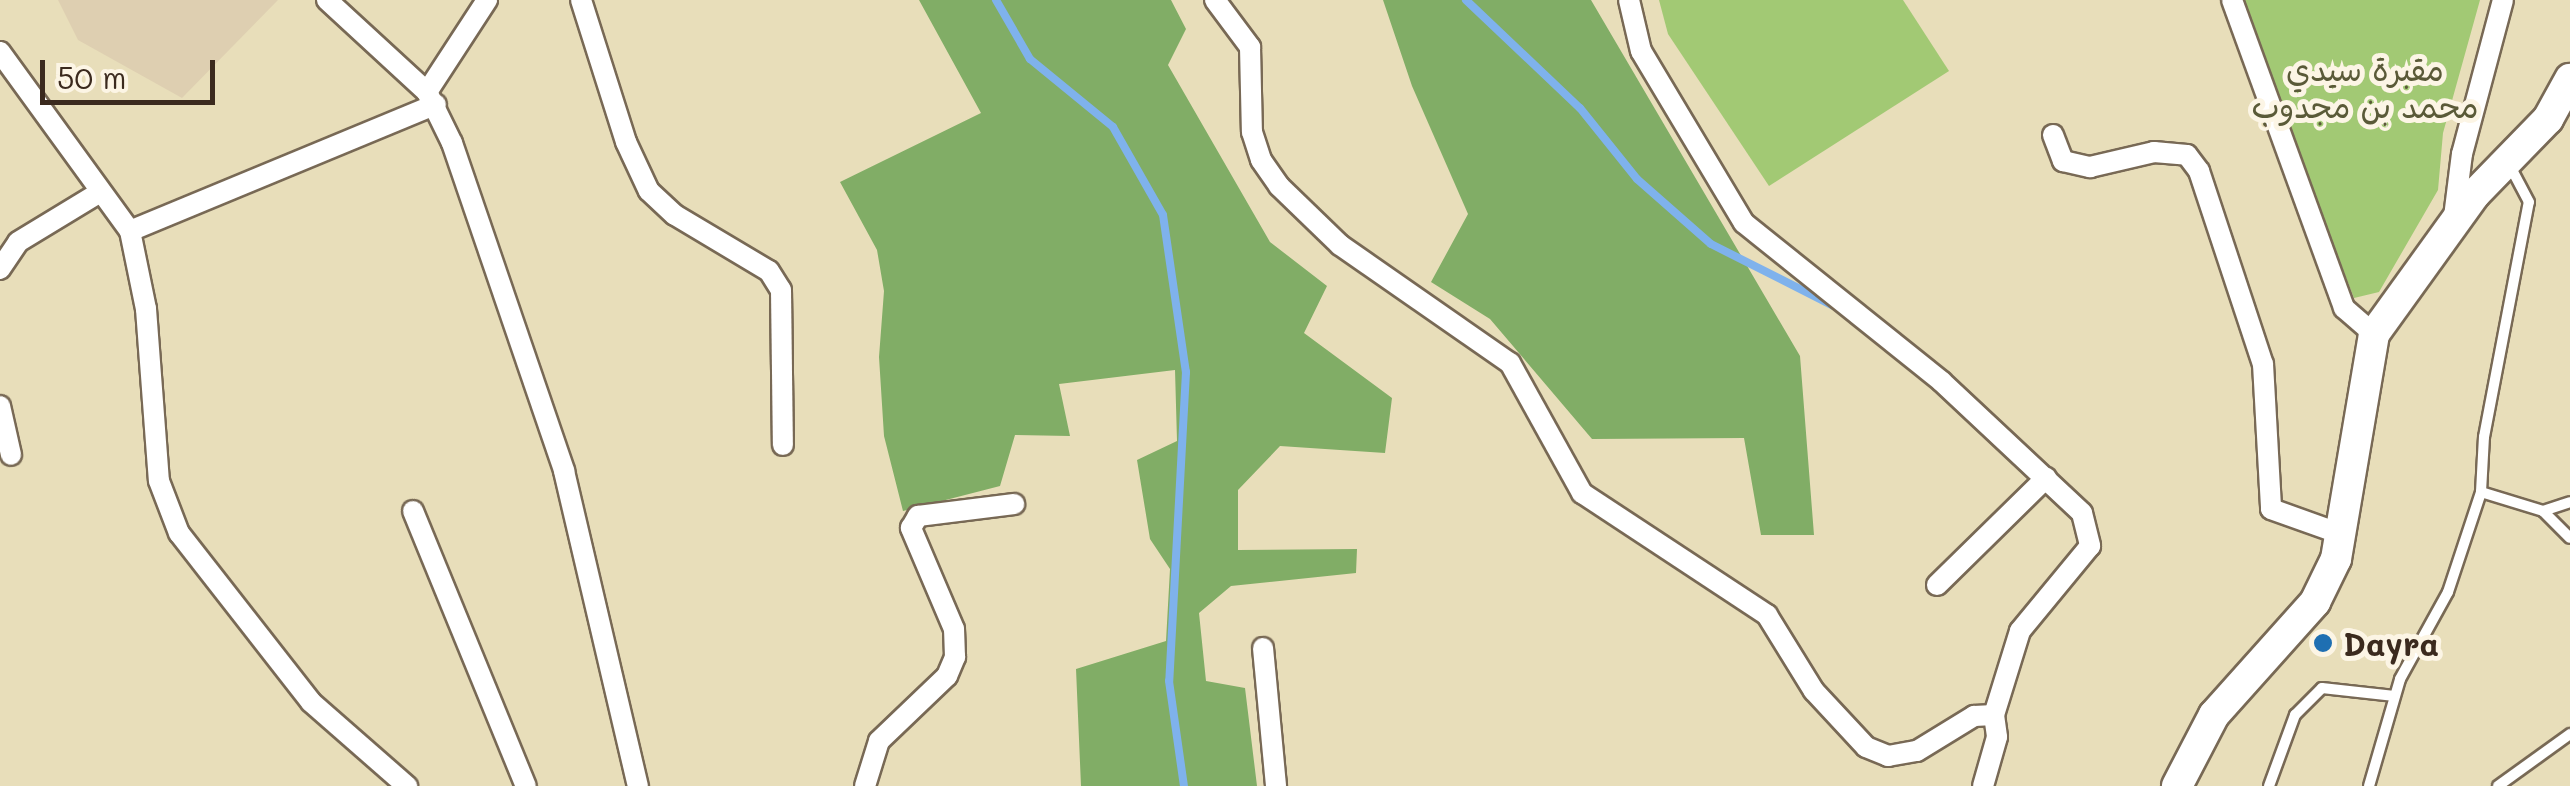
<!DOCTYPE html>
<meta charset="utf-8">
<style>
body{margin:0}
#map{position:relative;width:2570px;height:786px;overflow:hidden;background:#e8deba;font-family:Mali,"Playpen Sans Arabic",sans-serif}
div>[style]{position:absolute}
.built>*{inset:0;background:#decfb1}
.green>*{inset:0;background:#a2c974}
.forest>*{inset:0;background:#81ad66}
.stream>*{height:8px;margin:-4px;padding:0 4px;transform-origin:4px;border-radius:4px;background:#7fb2ec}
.roads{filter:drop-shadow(2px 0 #786955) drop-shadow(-2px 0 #786955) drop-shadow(0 2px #786955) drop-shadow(0 -2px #786955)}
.lane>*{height:10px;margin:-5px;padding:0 5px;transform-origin:5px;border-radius:5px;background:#fff}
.street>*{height:20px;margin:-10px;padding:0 10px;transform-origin:10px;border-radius:10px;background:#fff}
.primary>*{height:30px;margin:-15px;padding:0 15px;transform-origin:15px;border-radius:15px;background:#fff}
.dots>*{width:28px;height:28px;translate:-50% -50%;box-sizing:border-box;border:5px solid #fcf5e5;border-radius:50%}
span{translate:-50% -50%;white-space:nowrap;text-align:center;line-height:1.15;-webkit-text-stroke:10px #fcf5e5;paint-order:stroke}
.park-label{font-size:32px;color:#5a5a38}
.poi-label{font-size:32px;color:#3b2a1e;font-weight:700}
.left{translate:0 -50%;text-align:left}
.scale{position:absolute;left:40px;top:60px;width:175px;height:45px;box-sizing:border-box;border:5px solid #3b2a1e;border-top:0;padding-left:12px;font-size:30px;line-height:35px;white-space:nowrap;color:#3b2a1e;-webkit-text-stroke:8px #fcf5e5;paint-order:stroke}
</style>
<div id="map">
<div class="built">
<div style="clip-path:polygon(58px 0,278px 0,182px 98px,78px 40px)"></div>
</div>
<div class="green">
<div style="clip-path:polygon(1659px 0,1903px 0,1949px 71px,1769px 186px,1668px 34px)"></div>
<div style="clip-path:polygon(2238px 0,2480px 0,2443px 133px,2438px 190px,2379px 292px,2354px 298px)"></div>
</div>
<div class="forest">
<div style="clip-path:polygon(919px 0,1171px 0,1186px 29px,1168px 65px,1270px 242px,1327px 286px,1304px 333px,1392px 398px,1385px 453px,1280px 446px,1238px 490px,1238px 550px,1357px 549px,1356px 573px,1231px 586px,1199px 613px,1206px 681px,1245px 688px,1257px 786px,1081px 786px,1076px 669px,1166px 641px,1170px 569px,1150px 539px,1137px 460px,1177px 441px,1175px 370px,1059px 384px,1070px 436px,1015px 435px,1000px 486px,903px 511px,884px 436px,879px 357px,884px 291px,877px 250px,840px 182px,981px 113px)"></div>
<div style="clip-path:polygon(1383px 0,1591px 0,1800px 356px,1814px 535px,1761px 535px,1744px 438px,1592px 439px,1490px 319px,1431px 282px,1468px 214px,1412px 86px)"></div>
</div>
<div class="stream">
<div style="left:996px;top:0;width:68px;rotate:60deg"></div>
<div style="left:1030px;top:59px;width:107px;rotate:39.3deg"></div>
<div style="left:1113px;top:127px;width:101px;rotate:60.4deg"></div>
<div style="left:1163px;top:215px;width:159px;rotate:81.7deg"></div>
<div style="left:1186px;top:372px;width:309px;rotate:93.1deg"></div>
<div style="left:1169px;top:681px;width:106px;rotate:81.9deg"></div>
<div style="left:1466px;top:0;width:157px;rotate:43.5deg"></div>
<div style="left:1580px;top:108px;width:91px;rotate:51.2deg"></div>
<div style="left:1637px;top:179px;width:98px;rotate:41.3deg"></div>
<div style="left:1711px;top:244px;width:136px;rotate:26.8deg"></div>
</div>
<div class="roads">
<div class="lane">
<div style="left:2481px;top:492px;width:65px;rotate:17deg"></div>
<div style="left:2543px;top:511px;width:38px;rotate:45deg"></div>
<div style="left:2543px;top:511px;width:28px;rotate:-18deg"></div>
<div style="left:2269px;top:786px;width:76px;rotate:-69.9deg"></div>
<div style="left:2295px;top:715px;width:38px;rotate:-45deg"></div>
<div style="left:2322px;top:688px;width:73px;rotate:6.3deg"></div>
<div style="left:2369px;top:786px;width:111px;rotate:-73.8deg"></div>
<div style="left:2400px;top:679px;width:99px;rotate:-61.1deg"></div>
<div style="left:2448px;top:592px;width:105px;rotate:-71.7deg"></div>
<div style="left:2481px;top:492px;width:55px;rotate:-86.9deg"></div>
<div style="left:2484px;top:437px;width:239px;rotate:-79.2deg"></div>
<div style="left:2529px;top:202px;width:43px;rotate:-117.8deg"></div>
<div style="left:2498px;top:786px;width:89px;rotate:-35.8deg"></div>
</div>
<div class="street">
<div style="left:327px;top:0;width:136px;rotate:42.6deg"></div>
<div style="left:427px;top:92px;width:57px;rotate:63.9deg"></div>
<div style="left:452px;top:143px;width:347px;rotate:71.1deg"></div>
<div style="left:564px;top:471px;width:324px;rotate:76.8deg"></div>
<div style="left:581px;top:0;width:149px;rotate:72.4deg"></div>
<div style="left:626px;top:142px;width:54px;rotate:64.9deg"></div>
<div style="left:649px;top:191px;width:35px;rotate:43deg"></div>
<div style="left:675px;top:215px;width:109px;rotate:30.8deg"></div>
<div style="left:769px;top:271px;width:22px;rotate:58deg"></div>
<div style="left:781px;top:290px;width:155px;rotate:89.3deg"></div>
<div style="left:1215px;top:0;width:59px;rotate:53.3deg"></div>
<div style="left:1250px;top:47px;width:85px;rotate:88.7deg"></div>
<div style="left:1252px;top:132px;width:29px;rotate:72deg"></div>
<div style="left:1261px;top:160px;width:32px;rotate:55deg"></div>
<div style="left:1279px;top:186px;width:85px;rotate:44deg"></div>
<div style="left:1340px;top:245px;width:207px;rotate:34.8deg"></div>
<div style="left:1510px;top:363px;width:149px;rotate:61deg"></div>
<div style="left:1582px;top:493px;width:222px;rotate:33.4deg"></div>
<div style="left:1767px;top:615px;width:89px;rotate:58.3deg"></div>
<div style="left:1814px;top:691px;width:76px;rotate:47.1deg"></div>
<div style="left:1866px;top:747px;width:24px;rotate:22deg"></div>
<div style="left:1888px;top:756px;width:29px;rotate:-10deg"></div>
<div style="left:1917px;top:751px;width:67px;rotate:-31.6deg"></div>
<div style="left:1974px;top:716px;width:20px;rotate:-3deg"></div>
<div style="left:1994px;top:715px;width:22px;rotate:82deg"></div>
<div style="left:1997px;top:737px;width:51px;rotate:105.9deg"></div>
<div style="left:1629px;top:0;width:52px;rotate:76.8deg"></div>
<div style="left:1641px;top:51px;width:200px;rotate:59.1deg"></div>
<div style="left:1744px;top:223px;width:253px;rotate:38.7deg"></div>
<div style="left:1941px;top:381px;width:193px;rotate:43.1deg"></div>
<div style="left:2082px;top:513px;width:34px;rotate:76deg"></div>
<div style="left:2090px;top:546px;width:110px;rotate:129.5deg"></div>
<div style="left:2020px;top:631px;width:88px;rotate:107.2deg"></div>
<div style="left:2232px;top:0;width:328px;rotate:70deg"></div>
<div style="left:2344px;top:308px;width:40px;rotate:41deg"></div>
<div style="left:0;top:52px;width:221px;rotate:54deg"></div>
<div style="left:130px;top:231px;width:80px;rotate:78.4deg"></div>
<div style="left:146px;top:309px;width:172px;rotate:85.7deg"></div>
<div style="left:159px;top:481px;width:56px;rotate:69deg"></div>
<div style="left:179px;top:533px;width:214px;rotate:52deg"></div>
<div style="left:311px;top:702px;width:128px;rotate:41.2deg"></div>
<div style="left:427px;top:92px;width:110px;rotate:-56.9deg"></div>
<div style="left:2053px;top:135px;width:28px;rotate:69deg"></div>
<div style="left:2063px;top:161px;width:28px;rotate:13deg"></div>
<div style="left:2090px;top:167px;width:66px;rotate:-13.2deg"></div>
<div style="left:2154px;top:152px;width:33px;rotate:5deg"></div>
<div style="left:2187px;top:155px;width:20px;rotate:53deg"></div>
<div style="left:2199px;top:171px;width:203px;rotate:71.7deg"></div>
<div style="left:2263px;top:364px;width:145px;rotate:86.8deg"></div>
<div style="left:2271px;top:509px;width:74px;rotate:19.7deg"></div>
<div style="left:2454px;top:217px;width:64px;rotate:-82.8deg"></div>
<div style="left:2462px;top:154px;width:159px;rotate:-75.1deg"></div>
<div style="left:130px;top:231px;width:331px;rotate:-22.5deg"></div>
<div style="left:0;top:269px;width:32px;rotate:-56deg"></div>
<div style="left:18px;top:242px;width:92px;rotate:-31.3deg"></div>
<div style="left:0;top:406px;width:50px;rotate:77.3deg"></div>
<div style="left:413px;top:511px;width:297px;rotate:67.7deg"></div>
<div style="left:1937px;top:585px;width:153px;rotate:-44.5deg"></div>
<div style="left:1263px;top:648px;width:139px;rotate:84.6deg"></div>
<div style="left:865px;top:786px;width:47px;rotate:-72.7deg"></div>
<div style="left:879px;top:741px;width:94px;rotate:-43.7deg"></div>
<div style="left:947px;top:676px;width:21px;rotate:-67deg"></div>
<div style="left:955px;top:657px;width:28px;rotate:-92deg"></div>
<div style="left:954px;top:629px;width:110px;rotate:-113.1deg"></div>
<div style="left:911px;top:528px;width:14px;rotate:-60deg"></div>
<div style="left:918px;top:516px;width:97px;rotate:-7.1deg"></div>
</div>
<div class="primary">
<div style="left:2177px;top:786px;width:80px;rotate:-62.5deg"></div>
<div style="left:2214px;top:715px;width:152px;rotate:-48.2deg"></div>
<div style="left:2315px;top:602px;width:48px;rotate:-64deg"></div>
<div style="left:2336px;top:559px;width:228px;rotate:-80.4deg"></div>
<div style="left:2374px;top:334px;width:173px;rotate:-54.2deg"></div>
<div style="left:2475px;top:194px;width:105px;rotate:-45.8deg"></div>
<div style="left:2548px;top:119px;width:46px;rotate:-61.2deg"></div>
</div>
</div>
<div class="dots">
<div style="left:2323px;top:643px;background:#1f6fb2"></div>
</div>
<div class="park-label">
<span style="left:2365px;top:87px">مقبرة سيدي<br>محمد بن مجدوب</span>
</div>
<div class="poi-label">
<span class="left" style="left:2343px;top:643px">Dayra</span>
</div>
<div class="scale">50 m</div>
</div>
